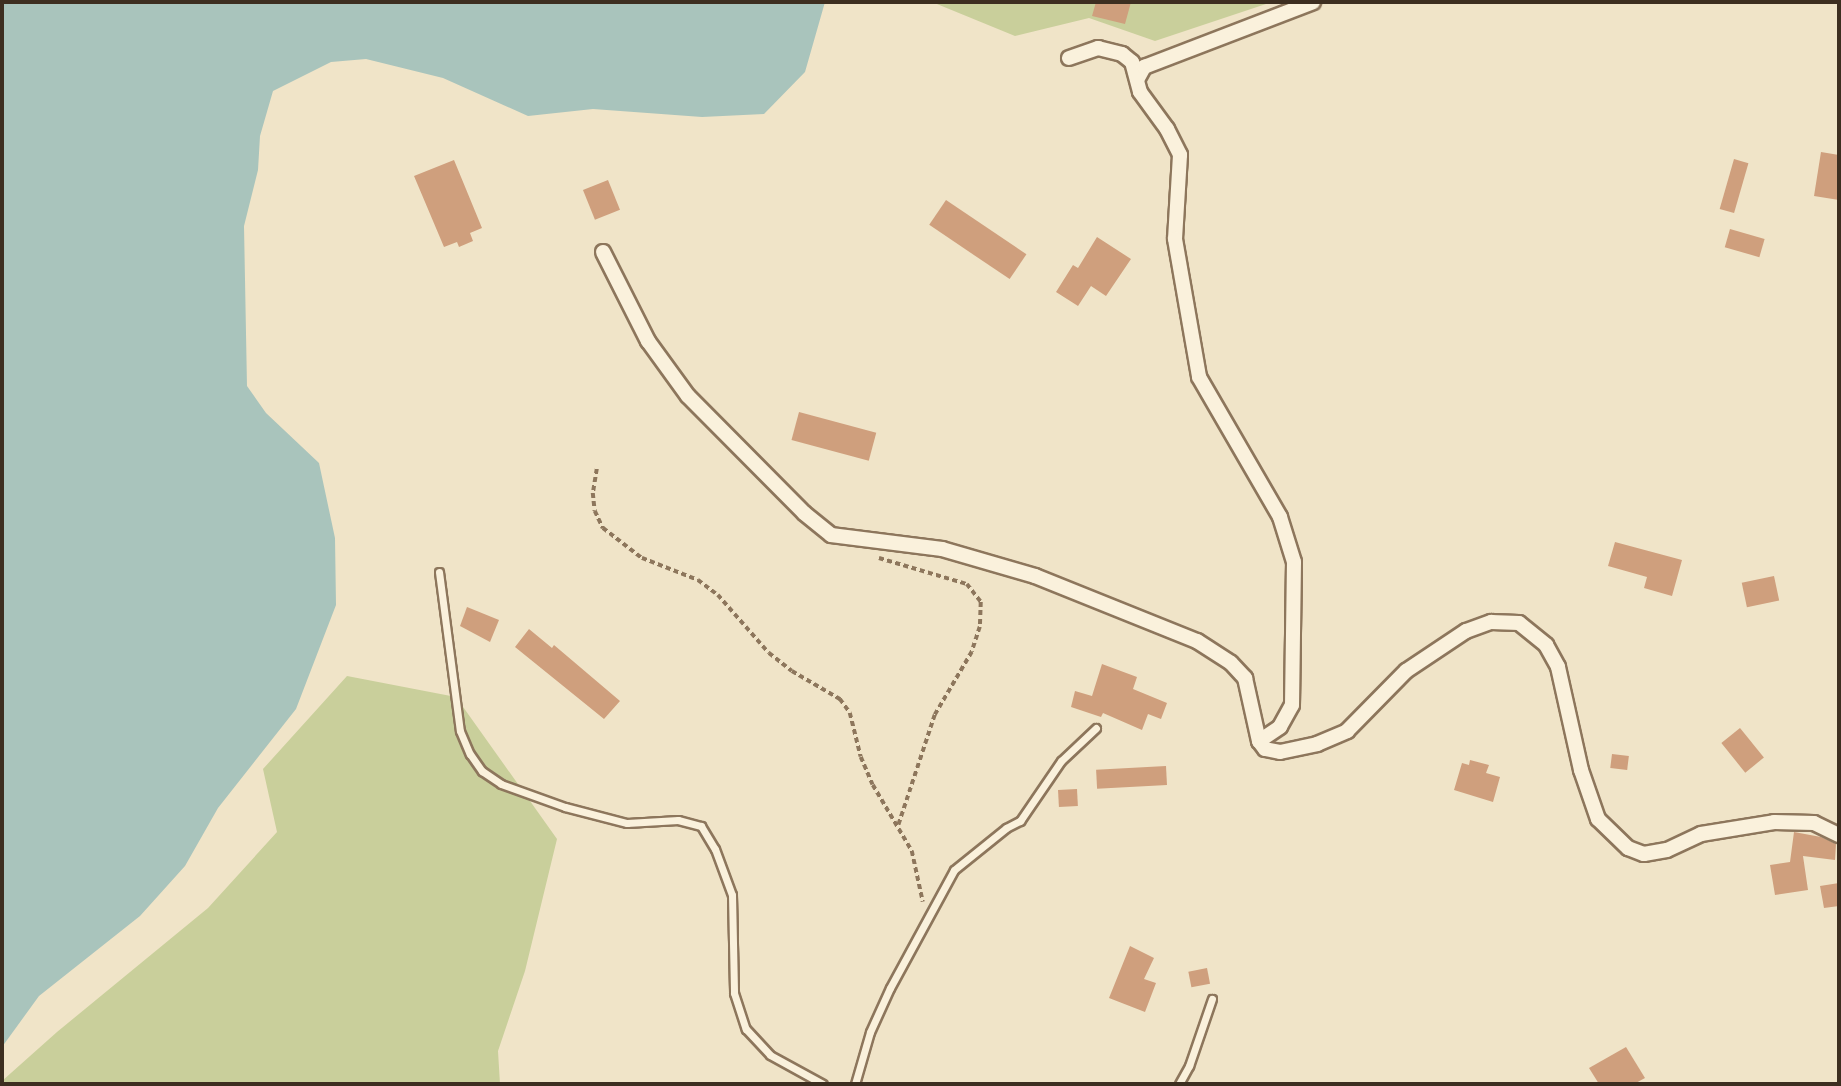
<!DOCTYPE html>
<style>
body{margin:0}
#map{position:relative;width:1841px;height:1086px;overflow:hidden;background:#f0e4c8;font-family:"IBM Plex Serif",serif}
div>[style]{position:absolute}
.green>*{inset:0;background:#c9cf9b}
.water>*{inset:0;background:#a9c4bc}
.building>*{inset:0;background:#cf9f7d;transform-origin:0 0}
.path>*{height:3.5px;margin-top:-1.75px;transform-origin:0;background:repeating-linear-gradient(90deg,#8d765c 0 5px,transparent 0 8.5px)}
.roads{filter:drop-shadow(2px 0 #8d765c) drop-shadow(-2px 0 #8d765c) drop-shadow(0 2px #8d765c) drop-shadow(0 -2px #8d765c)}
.service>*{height:7px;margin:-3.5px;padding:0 3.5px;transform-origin:3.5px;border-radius:3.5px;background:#faf1dc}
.minor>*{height:14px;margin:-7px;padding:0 7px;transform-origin:7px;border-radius:7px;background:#faf1dc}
span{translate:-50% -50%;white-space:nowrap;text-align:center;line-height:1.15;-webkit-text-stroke:7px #f7eed8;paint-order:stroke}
.frame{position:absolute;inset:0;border:4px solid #3d2e20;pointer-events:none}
</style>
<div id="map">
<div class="green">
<div style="clip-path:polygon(932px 2px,1272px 2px,1155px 41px,1089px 18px,1015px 36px)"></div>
<div style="clip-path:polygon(347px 676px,456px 697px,557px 839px,525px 971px,498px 1051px,500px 1084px,2px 1084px,2px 1081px,57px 1032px,208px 908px,277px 832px,263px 769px)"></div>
</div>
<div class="water">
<div style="clip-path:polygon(2px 2px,825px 2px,805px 72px,764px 114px,702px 117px,593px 109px,528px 116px,443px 78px,366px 59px,331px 62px,273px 91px,260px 136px,258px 170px,244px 226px,247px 386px,266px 413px,319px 463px,335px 538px,336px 605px,296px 709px,218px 808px,185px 866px,140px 916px,39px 996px,2px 1047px)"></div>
</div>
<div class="building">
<div style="clip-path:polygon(1096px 2px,1131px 2px,1125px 24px,1092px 16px)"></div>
<div style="clip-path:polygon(1821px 152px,1839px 155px,1839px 200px,1814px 196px)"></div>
<div style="left:1734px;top:159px;width:15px;height:52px;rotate:16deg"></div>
<div style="clip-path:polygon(454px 160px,482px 228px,470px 233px,473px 241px,459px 247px,457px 242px,444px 247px,414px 176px)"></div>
<div style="left:608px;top:180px;width:32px;height:27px;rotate:68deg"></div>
<div style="left:946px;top:200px;width:97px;height:30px;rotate:34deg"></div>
<div style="left:1730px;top:229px;width:36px;height:19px;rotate:16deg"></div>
<div style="clip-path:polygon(1097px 237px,1131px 259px,1106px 296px,1091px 286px,1078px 306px,1056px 292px,1073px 265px,1078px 268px)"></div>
<div style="left:799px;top:412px;width:80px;height:29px;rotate:15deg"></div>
<div style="clip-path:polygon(1615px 542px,1682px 560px,1672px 596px,1644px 588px,1647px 577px,1608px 566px)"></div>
<div style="left:1774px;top:576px;width:25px;height:33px;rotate:78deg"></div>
<div style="clip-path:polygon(467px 607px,499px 620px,490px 642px,460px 626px)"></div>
<div style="clip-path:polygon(529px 629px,552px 648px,554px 645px,620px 701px,604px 719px,515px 647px)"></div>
<div style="clip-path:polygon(1102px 664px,1137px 677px,1133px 689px,1167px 703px,1161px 719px,1148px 714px,1142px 730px,1103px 713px,1101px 717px,1071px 707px,1075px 691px,1092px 696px)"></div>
<div style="left:1740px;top:728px;width:38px;height:24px;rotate:51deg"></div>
<div style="left:1612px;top:754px;width:17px;height:14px;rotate:7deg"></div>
<div style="clip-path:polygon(1470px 760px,1489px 765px,1486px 773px,1500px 777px,1493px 802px,1454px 790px,1462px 763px,1469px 765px)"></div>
<div style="left:1166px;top:766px;width:19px;height:70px;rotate:87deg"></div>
<div style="left:1077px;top:789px;width:17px;height:19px;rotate:87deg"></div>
<div style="clip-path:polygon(1794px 832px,1821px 837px,1836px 844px,1835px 860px,1803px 856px,1808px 890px,1775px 895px,1770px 865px,1790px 862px)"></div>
<div style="clip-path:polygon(1839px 883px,1839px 906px,1824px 908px,1820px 886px)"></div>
<div style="clip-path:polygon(1130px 946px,1154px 958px,1144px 979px,1156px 983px,1145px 1012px,1109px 998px)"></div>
<div style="left:1207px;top:968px;width:16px;height:19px;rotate:79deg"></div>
<div style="clip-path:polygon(1626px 1047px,1645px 1078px,1634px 1084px,1599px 1084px,1589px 1068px)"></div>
</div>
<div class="path">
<div style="left:597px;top:469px;width:24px;rotate:99deg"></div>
<div style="left:593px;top:493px;width:18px;rotate:84deg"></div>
<div style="left:595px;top:511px;width:19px;rotate:65deg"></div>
<div style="left:603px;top:528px;width:49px;rotate:37.6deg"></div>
<div style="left:642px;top:558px;width:60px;rotate:21.4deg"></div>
<div style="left:698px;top:580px;width:25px;rotate:37deg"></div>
<div style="left:718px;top:595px;width:77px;rotate:48.7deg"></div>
<div style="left:769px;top:653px;width:29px;rotate:38deg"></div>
<div style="left:792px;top:671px;width:56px;rotate:30.3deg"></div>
<div style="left:840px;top:699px;width:17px;rotate:54deg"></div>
<div style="left:850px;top:713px;width:45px;rotate:76deg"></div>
<div style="left:861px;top:757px;width:30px;rotate:67deg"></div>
<div style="left:873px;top:785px;width:77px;rotate:59.4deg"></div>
<div style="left:912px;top:851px;width:52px;rotate:77.8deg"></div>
<div style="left:879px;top:558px;width:92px;rotate:16.5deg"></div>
<div style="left:967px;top:584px;width:23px;rotate:52deg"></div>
<div style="left:981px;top:602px;width:25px;rotate:92deg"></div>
<div style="left:980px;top:627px;width:26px;rotate:108deg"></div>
<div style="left:972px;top:652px;width:73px;rotate:120.4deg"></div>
<div style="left:935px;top:715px;width:118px;rotate:108.3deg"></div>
</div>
<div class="roads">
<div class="service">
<div style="left:439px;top:572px;width:160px;rotate:82.5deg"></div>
<div style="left:460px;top:731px;width:25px;rotate:67deg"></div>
<div style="left:470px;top:754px;width:21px;rotate:55deg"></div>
<div style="left:482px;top:771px;width:23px;rotate:34deg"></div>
<div style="left:501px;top:784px;width:68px;rotate:19.8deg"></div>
<div style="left:565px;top:807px;width:64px;rotate:14.5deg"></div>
<div style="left:627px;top:823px;width:51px;rotate:-3.4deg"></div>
<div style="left:678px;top:820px;width:24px;rotate:15deg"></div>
<div style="left:701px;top:826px;width:27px;rotate:59deg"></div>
<div style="left:715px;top:849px;width:49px;rotate:69.7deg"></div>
<div style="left:732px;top:895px;width:98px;rotate:88.8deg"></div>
<div style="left:734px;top:993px;width:38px;rotate:72deg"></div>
<div style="left:746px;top:1029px;width:35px;rotate:47deg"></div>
<div style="left:770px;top:1055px;width:60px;rotate:28.7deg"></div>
<div style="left:855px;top:1084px;width:54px;rotate:-73.9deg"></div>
<div style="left:870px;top:1032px;width:48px;rotate:-65.6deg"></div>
<div style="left:890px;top:988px;width:134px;rotate:-61.5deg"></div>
<div style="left:954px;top:870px;width:67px;rotate:-38.9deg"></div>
<div style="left:1006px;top:828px;width:16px;rotate:-27deg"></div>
<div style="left:1020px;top:821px;width:73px;rotate:-55.7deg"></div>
<div style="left:1061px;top:761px;width:48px;rotate:-43.3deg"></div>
<div style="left:1179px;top:1084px;width:21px;rotate:-61deg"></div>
<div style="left:1189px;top:1066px;width:71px;rotate:-71.1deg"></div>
</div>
<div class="minor">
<div style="left:1069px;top:58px;width:31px;rotate:-19deg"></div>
<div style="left:1098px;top:48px;width:25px;rotate:14deg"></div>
<div style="left:1122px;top:54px;width:13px;rotate:39deg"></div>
<div style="left:1132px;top:62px;width:31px;rotate:75deg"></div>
<div style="left:1140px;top:92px;width:46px;rotate:53.9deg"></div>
<div style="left:1167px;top:129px;width:29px;rotate:63deg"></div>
<div style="left:1180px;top:155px;width:84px;rotate:93.4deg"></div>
<div style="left:1175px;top:239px;width:140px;rotate:80.1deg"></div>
<div style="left:1199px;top:377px;width:162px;rotate:59.9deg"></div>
<div style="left:1280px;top:517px;width:47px;rotate:72.7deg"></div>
<div style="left:1294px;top:562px;width:143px;rotate:90.8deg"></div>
<div style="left:1292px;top:705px;width:25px;rotate:119deg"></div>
<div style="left:1280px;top:727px;width:25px;rotate:146deg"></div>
<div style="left:1138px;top:78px;width:13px;rotate:-61deg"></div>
<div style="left:1144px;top:67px;width:181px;rotate:-21deg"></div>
<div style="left:603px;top:252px;width:100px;rotate:63.2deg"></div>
<div style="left:648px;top:341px;width:68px;rotate:54deg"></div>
<div style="left:688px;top:396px;width:165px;rotate:45.2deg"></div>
<div style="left:804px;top:513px;width:35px;rotate:39deg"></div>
<div style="left:831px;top:535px;width:112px;rotate:7.2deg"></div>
<div style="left:942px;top:549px;width:97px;rotate:16.2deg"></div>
<div style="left:1035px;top:576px;width:175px;rotate:21.9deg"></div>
<div style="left:1197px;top:641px;width:40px;rotate:32.9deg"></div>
<div style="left:1231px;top:663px;width:21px;rotate:47deg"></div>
<div style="left:1245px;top:678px;width:65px;rotate:77.5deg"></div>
<div style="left:1259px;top:741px;width:10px;rotate:53deg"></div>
<div style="left:1265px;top:749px;width:15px;rotate:11deg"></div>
<div style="left:1280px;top:752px;width:38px;rotate:-12deg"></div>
<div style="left:1317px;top:744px;width:33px;rotate:-23deg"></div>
<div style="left:1347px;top:731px;width:84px;rotate:-45.5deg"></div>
<div style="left:1406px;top:671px;width:72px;rotate:-33.7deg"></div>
<div style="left:1466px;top:631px;width:27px;rotate:-20deg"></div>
<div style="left:1491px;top:622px;width:28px;rotate:2deg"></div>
<div style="left:1519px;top:623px;width:35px;rotate:39deg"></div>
<div style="left:1546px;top:645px;width:25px;rotate:61deg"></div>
<div style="left:1558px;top:667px;width:106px;rotate:77.4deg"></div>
<div style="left:1581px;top:770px;width:52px;rotate:70.9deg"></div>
<div style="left:1598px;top:819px;width:42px;rotate:44deg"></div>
<div style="left:1628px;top:848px;width:17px;rotate:21deg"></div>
<div style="left:1644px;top:854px;width:23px;rotate:-10deg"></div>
<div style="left:1667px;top:850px;width:38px;rotate:-25deg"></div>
<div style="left:1701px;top:834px;width:74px;rotate:-9.3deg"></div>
<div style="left:1774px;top:822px;width:40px;rotate:1.4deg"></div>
<div style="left:1814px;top:823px;width:28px;rotate:26deg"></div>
</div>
</div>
<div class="frame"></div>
</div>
